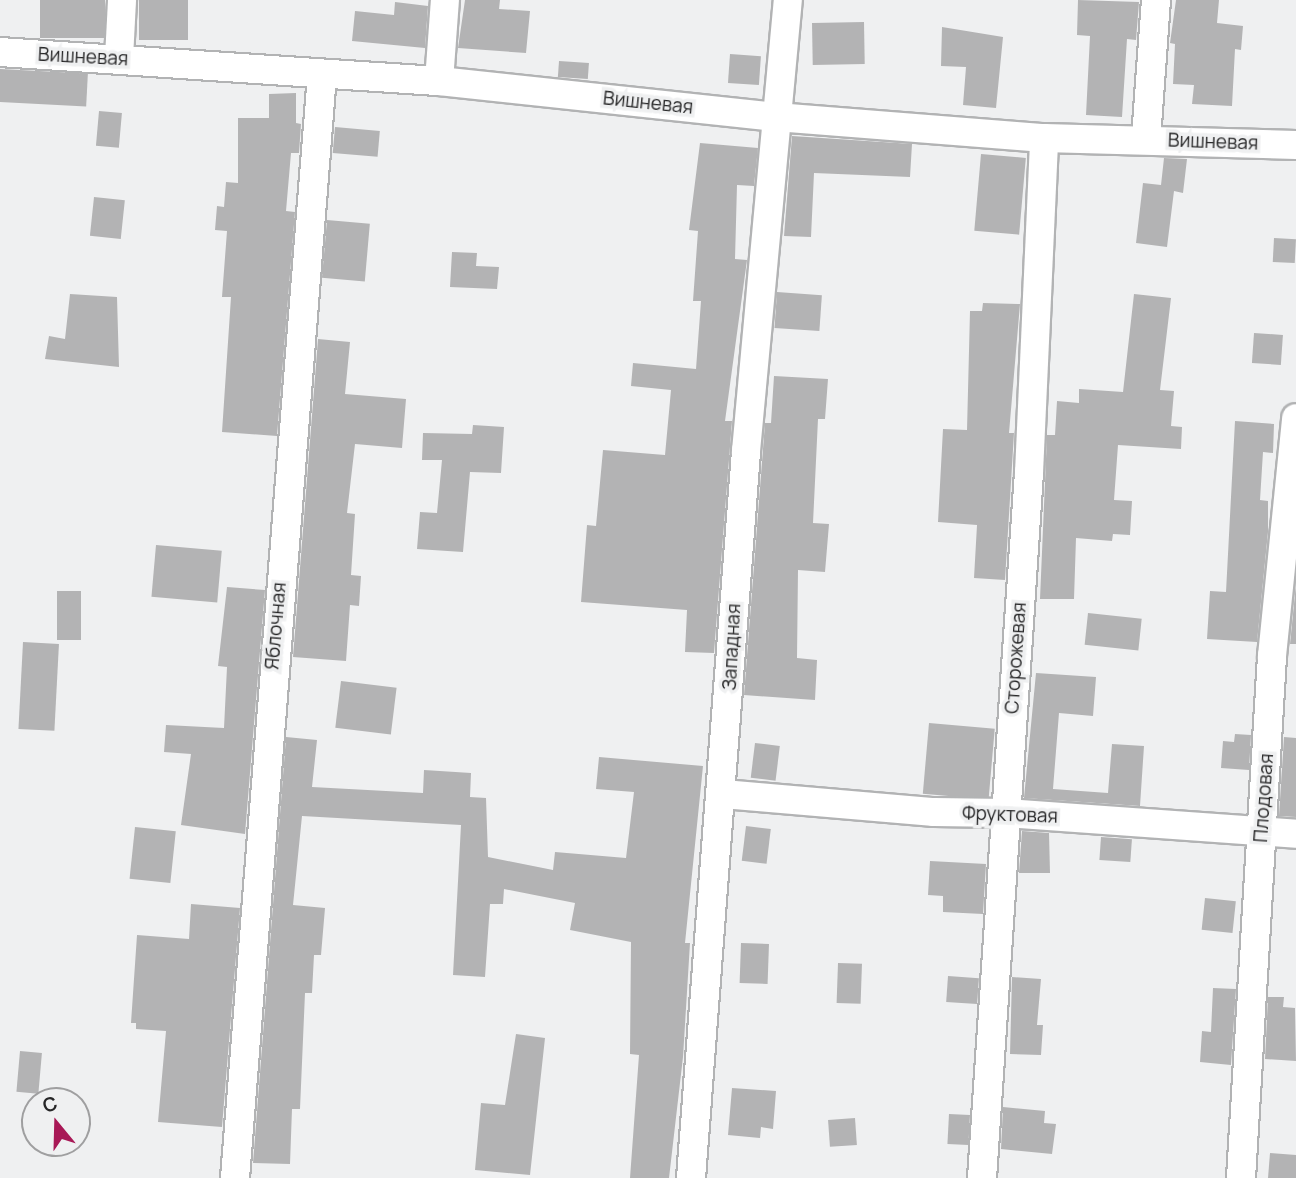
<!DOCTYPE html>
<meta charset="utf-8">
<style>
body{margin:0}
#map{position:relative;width:1296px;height:1178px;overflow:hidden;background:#eff0f1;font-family:Manrope,sans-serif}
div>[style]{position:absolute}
.building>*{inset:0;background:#b3b3b4;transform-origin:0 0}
.roads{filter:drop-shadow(2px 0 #b2b3b4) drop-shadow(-2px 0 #b2b3b4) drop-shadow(0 2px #b2b3b4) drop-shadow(0 -2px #b2b3b4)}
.street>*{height:28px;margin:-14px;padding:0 14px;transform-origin:14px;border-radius:14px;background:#fff}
span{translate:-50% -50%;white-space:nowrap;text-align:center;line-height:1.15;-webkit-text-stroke:7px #eff0f1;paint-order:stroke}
.street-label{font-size:19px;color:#262627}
.north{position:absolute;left:21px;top:1087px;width:70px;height:70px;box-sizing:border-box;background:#eff0f1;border:2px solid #9f9fa0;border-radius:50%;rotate:341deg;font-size:19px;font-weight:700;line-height:28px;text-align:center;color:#262627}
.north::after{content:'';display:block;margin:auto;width:24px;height:32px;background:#a81856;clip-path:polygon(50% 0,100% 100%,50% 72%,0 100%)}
</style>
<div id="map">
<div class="building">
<div style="left:40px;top:0;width:65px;height:38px"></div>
<div style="left:139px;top:0;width:49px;height:40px"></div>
<div style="clip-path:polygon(465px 0,500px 0,499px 9px,530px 11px,526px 53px,458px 48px)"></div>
<div style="clip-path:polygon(1078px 0,1139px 2px,1136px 40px,1127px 39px,1122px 117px,1086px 115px,1090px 36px,1077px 35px)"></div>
<div style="clip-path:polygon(1176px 0,1219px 0,1217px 23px,1243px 26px,1241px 50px,1235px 49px,1232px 106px,1192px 104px,1194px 85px,1173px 84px,1175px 44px,1170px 43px)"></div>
<div style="clip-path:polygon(395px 2px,428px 6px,425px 48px,352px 41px,355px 11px,394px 15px)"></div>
<div style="left:864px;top:22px;width:42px;height:52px;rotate:89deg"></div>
<div style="clip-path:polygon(942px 27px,1003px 37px,996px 108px,963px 105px,966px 67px,941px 66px)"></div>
<div style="left:730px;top:54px;width:31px;height:29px;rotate:4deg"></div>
<div style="left:559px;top:61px;width:30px;height:16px;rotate:4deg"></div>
<div style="left:0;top:69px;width:88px;height:33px;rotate:3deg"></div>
<div style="clip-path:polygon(296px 93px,296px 123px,301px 124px,299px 153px,291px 153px,286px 211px,295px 212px,277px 436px,222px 432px,231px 297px,222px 297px,227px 231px,215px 230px,217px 206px,224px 207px,226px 182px,238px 183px,238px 118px,269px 118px,269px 94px)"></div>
<div style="left:99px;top:111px;width:23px;height:35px;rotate:5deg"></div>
<div style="left:335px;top:127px;width:45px;height:26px;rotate:5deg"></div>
<div style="clip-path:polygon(792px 136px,912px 144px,910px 177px,814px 173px,811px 237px,784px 236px)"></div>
<div style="clip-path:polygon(700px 143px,758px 148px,754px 186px,737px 185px,735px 259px,747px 260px,725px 421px,732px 421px,714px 653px,685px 652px,687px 610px,581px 602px,587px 525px,596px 526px,603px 450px,665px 455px,671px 390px,631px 386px,633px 363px,696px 369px,701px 301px,693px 301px,698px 231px,689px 230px)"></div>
<div style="left:981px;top:154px;width:45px;height:77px;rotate:5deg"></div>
<div style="clip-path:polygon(1164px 158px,1187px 159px,1183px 193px,1174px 191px,1167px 247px,1136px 243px,1143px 183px,1161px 185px)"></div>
<div style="left:94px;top:197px;width:31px;height:39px;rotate:6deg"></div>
<div style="left:327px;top:220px;width:43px;height:58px;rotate:5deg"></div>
<div style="left:1274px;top:238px;width:22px;height:24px;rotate:3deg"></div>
<div style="clip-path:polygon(452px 252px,477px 253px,476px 266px,499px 267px,497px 289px,450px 287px)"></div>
<div style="left:777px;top:292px;width:45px;height:36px;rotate:4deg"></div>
<div style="clip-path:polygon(70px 294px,117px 297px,119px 367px,45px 359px,49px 336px,65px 339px)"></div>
<div style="clip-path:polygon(1134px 294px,1171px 298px,1160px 390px,1174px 391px,1171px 426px,1182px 427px,1181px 449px,1118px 445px,1114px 500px,1132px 501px,1130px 535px,1113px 534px,1112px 541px,1076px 538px,1074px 599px,1040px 599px,1047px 435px,1055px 435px,1057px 401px,1079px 403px,1079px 389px,1123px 392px)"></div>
<div style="clip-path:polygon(983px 303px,1020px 304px,1009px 433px,1014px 433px,1005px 580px,974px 578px,977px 525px,938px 522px,943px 429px,967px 430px,970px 311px,982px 311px)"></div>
<div style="left:1254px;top:333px;width:29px;height:30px;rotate:4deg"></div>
<div style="clip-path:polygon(318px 339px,350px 342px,345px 394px,406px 399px,402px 448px,355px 444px,347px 513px,355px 514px,351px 575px,361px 576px,359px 606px,350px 605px,346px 661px,293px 657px)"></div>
<div style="clip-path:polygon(774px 376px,828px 379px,825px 419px,818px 419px,813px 523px,829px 524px,825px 572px,798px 570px,797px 658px,817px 660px,815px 700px,744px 695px,765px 423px,771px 423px)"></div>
<div style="clip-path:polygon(1235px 421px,1274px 424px,1273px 453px,1263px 452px,1260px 500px,1268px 501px,1268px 532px,1257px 642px,1207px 639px,1210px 591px,1226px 592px)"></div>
<div style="clip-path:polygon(473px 425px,504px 427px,501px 473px,470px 472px,463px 552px,417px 549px,420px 512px,437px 513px,442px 460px,422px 460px,423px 433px,472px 434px)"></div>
<div style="left:156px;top:545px;width:66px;height:52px;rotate:5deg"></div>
<div style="clip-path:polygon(1296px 584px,1296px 644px,1290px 644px)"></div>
<div style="clip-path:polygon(227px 587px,265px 590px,245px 834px,181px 825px,191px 754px,164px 752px,166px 725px,224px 728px,227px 667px,218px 666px)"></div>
<div style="left:57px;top:591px;width:24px;height:49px"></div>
<div style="left:1088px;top:613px;width:54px;height:32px;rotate:6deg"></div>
<div style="left:23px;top:642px;width:36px;height:87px;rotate:3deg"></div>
<div style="clip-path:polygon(1036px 673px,1096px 677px,1093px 716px,1059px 713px,1053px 789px,1108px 793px,1112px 744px,1144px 746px,1140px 806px,1024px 798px)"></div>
<div style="left:341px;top:681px;width:56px;height:47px;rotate:7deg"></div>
<div style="left:929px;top:723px;width:66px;height:71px;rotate:5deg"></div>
<div style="clip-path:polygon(1235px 734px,1251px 735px,1249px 770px,1221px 768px,1223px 741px,1234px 742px)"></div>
<div style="clip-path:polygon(286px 737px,317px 740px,312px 787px,423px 793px,424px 770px,471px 773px,470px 797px,486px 798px,488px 857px,553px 870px,555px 852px,626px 858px,634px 792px,596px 789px,599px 757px,703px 766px,685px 943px,690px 943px,683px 1057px,669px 1178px,630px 1178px,639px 1055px,630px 1054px,631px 942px,570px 930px,575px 903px,504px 889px,503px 904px,490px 904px,485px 977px,453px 975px,461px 825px,302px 816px,293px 905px,325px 908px,321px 955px,314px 955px,312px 993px,305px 993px,300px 1109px,292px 1109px,290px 1164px,253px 1163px)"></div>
<div style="clip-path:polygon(1284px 737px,1296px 738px,1296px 817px,1279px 816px)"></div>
<div style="left:755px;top:743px;width:25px;height:35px;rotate:7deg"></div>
<div style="left:746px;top:826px;width:25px;height:35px;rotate:7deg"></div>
<div style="left:135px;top:827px;width:41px;height:52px;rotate:6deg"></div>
<div style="clip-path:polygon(1022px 831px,1049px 833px,1050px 873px,1019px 873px)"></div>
<div style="left:1101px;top:837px;width:31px;height:23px;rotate:4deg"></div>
<div style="clip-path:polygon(930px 861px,986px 864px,983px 914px,943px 912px,943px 896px,928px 895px)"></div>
<div style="left:1205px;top:898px;width:31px;height:32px;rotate:6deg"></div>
<div style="clip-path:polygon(191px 904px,240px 908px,222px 1127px,158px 1122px,166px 1031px,136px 1029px,136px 1023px,131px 1023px,137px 935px,189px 939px)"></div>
<div style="left:741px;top:943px;width:28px;height:40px;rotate:2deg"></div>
<div style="left:838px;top:963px;width:24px;height:40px;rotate:2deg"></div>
<div style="left:948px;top:976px;width:31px;height:26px;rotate:4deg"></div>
<div style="clip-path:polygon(1012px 977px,1041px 979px,1037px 1025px,1043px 1025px,1041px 1055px,1010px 1054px)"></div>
<div style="clip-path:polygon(1213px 988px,1236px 989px,1231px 1065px,1200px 1062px,1202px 1031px,1211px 1032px)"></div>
<div style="clip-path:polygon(1268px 997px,1284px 997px,1283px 1007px,1295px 1008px,1296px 1061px,1265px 1059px)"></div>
<div style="clip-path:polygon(516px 1034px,545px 1038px,530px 1175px,475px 1170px,481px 1103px,505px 1105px)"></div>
<div style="left:20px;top:1051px;width:22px;height:41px;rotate:5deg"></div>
<div style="clip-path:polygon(732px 1088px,776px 1091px,773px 1129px,761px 1127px,760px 1138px,728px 1135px)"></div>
<div style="clip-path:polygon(1003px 1107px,1045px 1111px,1044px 1123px,1056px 1124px,1052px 1154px,1001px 1149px)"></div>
<div style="left:949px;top:1114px;width:21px;height:30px;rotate:3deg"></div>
<div style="left:855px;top:1118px;width:27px;height:27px;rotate:86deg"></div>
<div style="clip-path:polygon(1270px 1153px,1296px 1155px,1296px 1178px,1268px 1178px)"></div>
</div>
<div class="roads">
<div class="street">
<div style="left:0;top:52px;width:440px;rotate:3.8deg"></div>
<div style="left:439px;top:81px;width:339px;rotate:6.1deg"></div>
<div style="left:776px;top:117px;width:269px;rotate:4.5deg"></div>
<div style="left:1044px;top:138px;width:252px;rotate:1.6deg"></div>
<div style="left:119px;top:58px;width:58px;rotate:-87deg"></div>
<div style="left:439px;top:81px;width:81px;rotate:-85.8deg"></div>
<div style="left:1146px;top:139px;width:139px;rotate:-85.9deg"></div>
<div style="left:723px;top:794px;width:212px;rotate:4.9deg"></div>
<div style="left:934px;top:812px;width:72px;rotate:0.8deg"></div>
<div style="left:1006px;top:813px;width:291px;rotate:4.1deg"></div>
<div style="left:235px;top:1178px;width:1106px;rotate:-85.49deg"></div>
<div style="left:691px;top:1178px;width:729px;rotate:-85.67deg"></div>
<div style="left:746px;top:451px;width:453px;rotate:-84.7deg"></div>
<div style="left:982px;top:1178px;width:707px;rotate:-86.19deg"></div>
<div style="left:1029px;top:473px;width:335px;rotate:-87.4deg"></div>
<div style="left:1241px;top:1178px;width:523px;rotate:-86.6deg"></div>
<div style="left:1272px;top:656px;width:239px;rotate:-84.2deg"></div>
</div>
</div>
<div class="street-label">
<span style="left:83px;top:57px;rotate:3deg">Вишневая</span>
<span style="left:648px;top:103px;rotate:6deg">Вишневая</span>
<span style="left:1213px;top:142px;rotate:2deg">Вишневая</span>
<span style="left:276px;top:626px;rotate:-85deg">Яблочная</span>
<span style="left:732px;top:647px;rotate:-87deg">Западная</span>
<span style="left:1016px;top:658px;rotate:-86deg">Сторожевая</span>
<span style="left:1264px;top:798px;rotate:-86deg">Плодовая</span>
<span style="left:1010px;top:815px;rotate:2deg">Фруктовая</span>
</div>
<div class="north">С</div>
</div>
